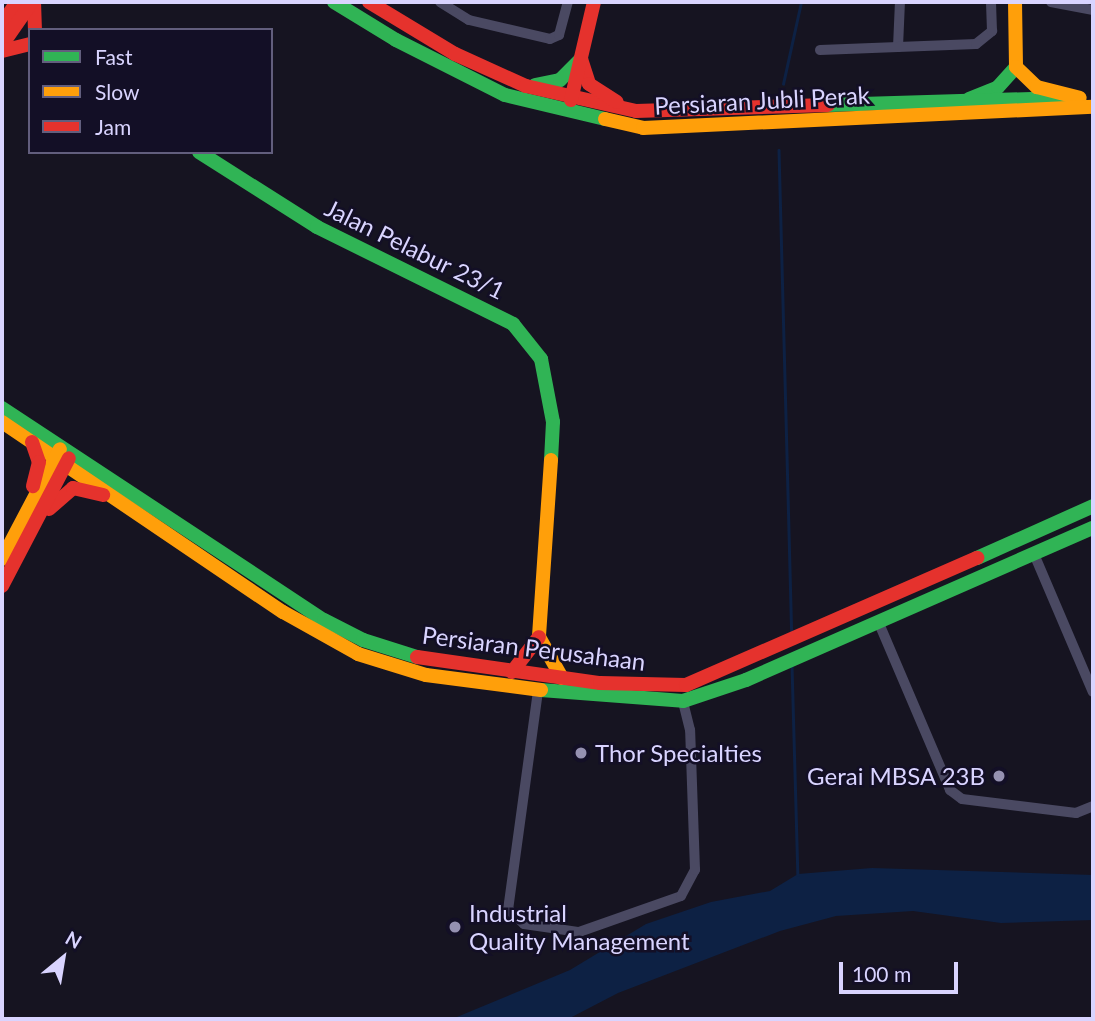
<!DOCTYPE html>
<style>
body{margin:0}
#map{position:relative;width:1095px;height:1021px;overflow:hidden;background:#161421;font-family:Lato,sans-serif}
div>[style]{position:absolute}
.water>*{inset:0;background:#0d2144}
.stream>*{height:2.5px;margin:-1.25px;padding:0 1.25px;transform-origin:1.25px;border-radius:1.25px;background:#0d2144}
.street>*{height:10px;margin:-5px;padding:0 5px;transform-origin:5px;border-radius:5px;background:#4a4962}
.fast>*{height:14px;margin:-7px;padding:0 7px;transform-origin:7px;border-radius:7px;background:#30b455}
.slow>*{height:14px;margin:-7px;padding:0 7px;transform-origin:7px;border-radius:7px;background:#ff9f0a}
.jam>*{height:14px;margin:-7px;padding:0 7px;transform-origin:7px;border-radius:7px;background:#e5322d}
.dots>*{width:19px;height:19px;translate:-50% -50%;box-sizing:border-box;border:4px solid #130f26;border-radius:50%}
span{translate:-50% -50%;white-space:nowrap;text-align:center;line-height:1.15;-webkit-text-stroke:5px #130f26;paint-order:stroke}
.street-label{font-size:24px;color:#d9d4ff}
.poi-label{font-size:24px;color:#d9d4ff}
.left{translate:0 -50%;text-align:left}
.right{translate:-100% -50%;text-align:right}
.frame{position:absolute;inset:0;border:4px solid #d9d4ff;pointer-events:none}
.legend{position:absolute;left:28px;top:28px;width:245px;height:126px;box-sizing:border-box;background:#130f26;border:2px solid #625e7d;margin:0;padding:9px 12px;list-style:none;font-size:21px;color:#d9d4ff}
.legend li{display:flex;align-items:center;gap:14px;height:35px}
.legend b{width:35px;border:2px solid #625e7d}
.north{position:absolute;left:28px;top:923px;width:70px;height:70px;-webkit-text-stroke:5px #130f26;paint-order:stroke;rotate:30deg;font-size:19px;font-weight:700;line-height:28px;text-align:center;color:#d9d4ff}
.north::after{content:'';display:block;margin:auto;width:24px;height:32px;background:#d9d4ff;clip-path:polygon(50% 0,100% 100%,50% 72%,0 100%)}
.scale{position:absolute;left:839px;top:962px;width:119px;height:32px;box-sizing:border-box;border:4px solid #d9d4ff;border-top:0;padding-left:9px;font-size:21px;line-height:24px;white-space:nowrap;color:#d9d4ff;-webkit-text-stroke:5px #130f26;paint-order:stroke}
</style>
<div id="map">
<div class="water">
<div style="clip-path:polygon(872px 868px,1093px 875px,1093px 920px,1001px 923px,913px 911px,836px 916px,780px 931px,618px 993px,568px 1019px,452px 1019px,570px 970px,646px 924px,711px 902px,770px 891px,798px 874px)"></div>
</div>
<div class="stream">
<div style="left:783px;top:84px;width:84px;rotate:-77.6deg"></div>
<div style="left:779px;top:150px;width:487px;rotate:88.5deg"></div>
<div style="left:792px;top:665px;width:210px;rotate:88.4deg"></div>
</div>
<div class="street">
<div style="left:440px;top:2px;width:34px;rotate:32deg"></div>
<div style="left:469px;top:20px;width:83px;rotate:13.2deg"></div>
<div style="left:550px;top:39px;width:10px;rotate:-24deg"></div>
<div style="left:559px;top:35px;width:34px;rotate:-75deg"></div>
<div style="left:1051px;top:2px;width:43px;rotate:10.8deg"></div>
<div style="left:898px;top:47px;width:45px;rotate:-87.5deg"></div>
<div style="left:820px;top:50px;width:156px;rotate:-2.2deg"></div>
<div style="left:976px;top:44px;width:21px;rotate:-39deg"></div>
<div style="left:992px;top:31px;width:29px;rotate:-92deg"></div>
<div style="left:1034px;top:554px;width:150px;rotate:66.9deg"></div>
<div style="left:878px;top:621px;width:184px;rotate:66.9deg"></div>
<div style="left:950px;top:790px;width:15px;rotate:37deg"></div>
<div style="left:962px;top:799px;width:115px;rotate:7deg"></div>
<div style="left:1076px;top:813px;width:18px;rotate:-22deg"></div>
<div style="left:538px;top:691px;width:220px;rotate:97.8deg"></div>
<div style="left:508px;top:909px;width:22px;rotate:43deg"></div>
<div style="left:524px;top:924px;width:56px;rotate:8.3deg"></div>
<div style="left:579px;top:932px;width:108px;rotate:-19.4deg"></div>
<div style="left:681px;top:896px;width:30px;rotate:-62deg"></div>
<div style="left:695px;top:870px;width:140px;rotate:-92deg"></div>
<div style="left:690px;top:730px;width:30px;rotate:-104deg"></div>
</div>
<div class="fast">
<div style="left:334px;top:2px;width:73px;rotate:31.5deg"></div>
<div style="left:396px;top:40px;width:122px;rotate:26.8deg"></div>
<div style="left:505px;top:95px;width:103px;rotate:13.5deg"></div>
<div style="left:535px;top:85px;width:25px;rotate:-11deg"></div>
<div style="left:560px;top:80px;width:30px;rotate:-45deg"></div>
<div style="left:969px;top:99px;width:31px;rotate:-22deg"></div>
<div style="left:998px;top:87px;width:27px;rotate:-48deg"></div>
<div style="left:828px;top:105px;width:235px;rotate:-1.7deg"></div>
<div style="left:199px;top:152px;width:140px;rotate:32.4deg"></div>
<div style="left:317px;top:227px;width:219px;rotate:26.3deg"></div>
<div style="left:513px;top:324px;width:45px;rotate:51.3deg"></div>
<div style="left:541px;top:359px;width:64px;rotate:79.2deg"></div>
<div style="left:553px;top:422px;width:38px;rotate:93deg"></div>
<div style="left:2px;top:408px;width:386px;rotate:33.4deg"></div>
<div style="left:324px;top:620px;width:44px;rotate:27.1deg"></div>
<div style="left:363px;top:640px;width:57px;rotate:17.5deg"></div>
<div style="left:977px;top:558px;width:127px;rotate:-24.1deg"></div>
<div style="left:541px;top:690px;width:142px;rotate:4.4deg"></div>
<div style="left:683px;top:701px;width:66px;rotate:-18.4deg"></div>
<div style="left:746px;top:680px;width:379px;rotate:-23.7deg"></div>
</div>
<div class="slow">
<div style="left:1015px;top:2px;width:65px;rotate:89.1deg"></div>
<div style="left:1016px;top:67px;width:29px;rotate:44deg"></div>
<div style="left:1037px;top:87px;width:44px;rotate:14.3deg"></div>
<div style="left:605px;top:119px;width:39px;rotate:13deg"></div>
<div style="left:643px;top:128px;width:450px;rotate:-2.7deg"></div>
<div style="left:2px;top:422px;width:339px;rotate:34.1deg"></div>
<div style="left:283px;top:612px;width:86px;rotate:29.2deg"></div>
<div style="left:358px;top:654px;width:71px;rotate:17.2deg"></div>
<div style="left:426px;top:675px;width:116px;rotate:7.4deg"></div>
<div style="left:551px;top:460px;width:177px;rotate:93.9deg"></div>
<div style="left:539px;top:637px;width:47px;rotate:60.7deg"></div>
<div style="left:2px;top:559px;width:124px;rotate:-62.2deg"></div>
</div>
<div class="jam">
<div style="left:34px;top:2px;width:28px;rotate:88deg"></div>
<div style="left:369px;top:2px;width:100px;rotate:31.2deg"></div>
<div style="left:455px;top:54px;width:78px;rotate:24.3deg"></div>
<div style="left:526px;top:86px;width:113px;rotate:12.8deg"></div>
<div style="left:636px;top:111px;width:192px;rotate:-1.8deg"></div>
<div style="left:2px;top:24px;width:27px;rotate:-56deg"></div>
<div style="left:2px;top:45px;width:52px;rotate:-55.1deg"></div>
<div style="left:2px;top:51px;width:29px;rotate:-14deg"></div>
<div style="left:581px;top:59px;width:26px;rotate:72deg"></div>
<div style="left:589px;top:84px;width:33px;rotate:33deg"></div>
<div style="left:571px;top:100px;width:101px;rotate:-76.8deg"></div>
<div style="left:32px;top:442px;width:21px;rotate:71deg"></div>
<div style="left:39px;top:462px;width:25px;rotate:104deg"></div>
<div style="left:49px;top:509px;width:32px;rotate:-41deg"></div>
<div style="left:73px;top:488px;width:31px;rotate:13deg"></div>
<div style="left:2px;top:586px;width:144px;rotate:-62.4deg"></div>
<div style="left:417px;top:657px;width:185px;rotate:8.1deg"></div>
<div style="left:600px;top:683px;width:86px;rotate:1.3deg"></div>
<div style="left:686px;top:685px;width:318px;rotate:-23.6deg"></div>
<div style="left:512px;top:672px;width:44px;rotate:-52.4deg"></div>
</div>
<div class="dots">
<div style="left:581px;top:753px;background:#9591b1"></div>
<div style="left:999px;top:776px;background:#9591b1"></div>
<div style="left:455px;top:927px;background:#9591b1"></div>
</div>
<div class="street-label">
<span style="left:762px;top:100px;rotate:-3deg">Persiaran Jubli Perak</span>
<span style="left:415px;top:249px;rotate:26deg">Jalan Pelabur 23/1</span>
<span style="left:534px;top:648px;rotate:7deg">Persiaran Perusahaan</span>
</div>
<div class="poi-label">
<span class="left" style="left:595px;top:753px">Thor Specialties</span>
<span class="right" style="left:985px;top:776px">Gerai MBSA 23B</span>
<span class="left" style="left:469px;top:927px">Industrial<br>Quality Management</span>
</div>
<div class="frame"></div>
<ul class="legend">
<li><b style="height:9px;background:#30b455"></b>Fast</li>
<li><b style="height:9px;background:#ff9f0a"></b>Slow</li>
<li><b style="height:9px;background:#e5322d"></b>Jam</li>
</ul>
<div class="north">N</div>
<div class="scale">100 m</div>
</div>
